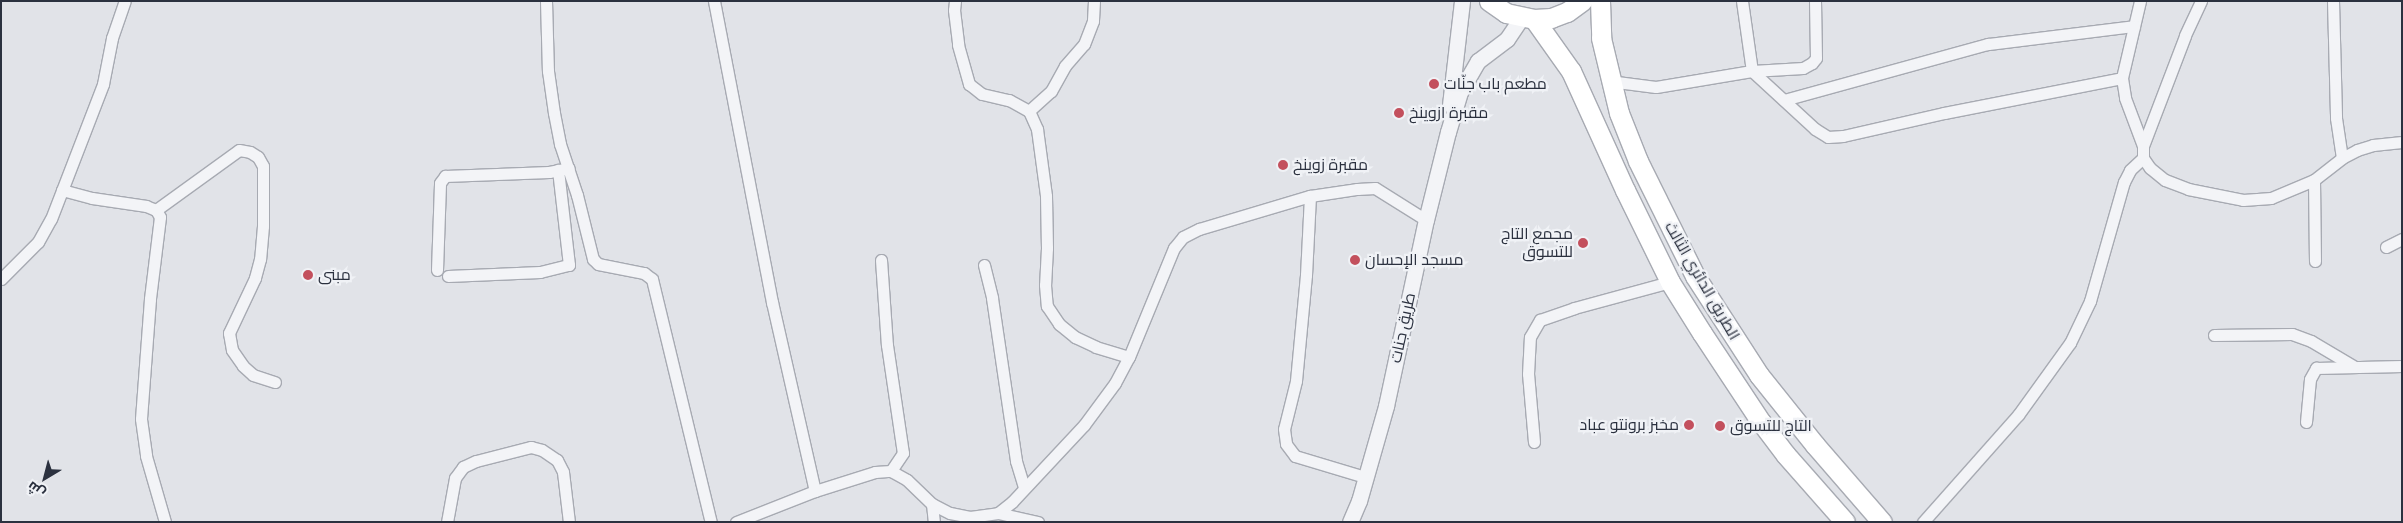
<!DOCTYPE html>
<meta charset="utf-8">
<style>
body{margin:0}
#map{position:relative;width:2403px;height:523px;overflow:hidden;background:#e1e3e8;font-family:"Roboto Condensed",Cairo,sans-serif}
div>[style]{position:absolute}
.roads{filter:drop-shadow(1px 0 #a7aab2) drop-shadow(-1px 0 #a7aab2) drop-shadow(0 1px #a7aab2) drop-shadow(0 -1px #a7aab2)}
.minor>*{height:11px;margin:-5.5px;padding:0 5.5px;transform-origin:5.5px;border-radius:5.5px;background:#f3f4f7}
.tertiary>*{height:15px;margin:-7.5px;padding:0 7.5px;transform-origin:7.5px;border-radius:7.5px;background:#f3f4f7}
.primary>*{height:19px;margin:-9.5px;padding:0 9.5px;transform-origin:9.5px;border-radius:9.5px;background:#fff}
.dots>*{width:14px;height:14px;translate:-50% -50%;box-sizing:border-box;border:2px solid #f0f2f6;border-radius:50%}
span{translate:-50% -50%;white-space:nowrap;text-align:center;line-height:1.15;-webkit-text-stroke:4.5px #f0f2f6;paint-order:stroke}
.poi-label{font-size:16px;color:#2b313f}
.left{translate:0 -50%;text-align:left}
.right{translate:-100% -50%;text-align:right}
.street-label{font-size:16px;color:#2b313f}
.frame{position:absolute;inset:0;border:2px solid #2b313f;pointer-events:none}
.north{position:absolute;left:20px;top:453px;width:50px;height:50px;-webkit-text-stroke:4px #f0f2f6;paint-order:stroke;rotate:217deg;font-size:14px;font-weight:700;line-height:20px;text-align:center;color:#2b313f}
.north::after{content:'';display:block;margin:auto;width:18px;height:22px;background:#2b313f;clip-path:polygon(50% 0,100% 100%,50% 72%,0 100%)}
</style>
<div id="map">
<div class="roads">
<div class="minor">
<div style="left:546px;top:1px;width:70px;rotate:88.4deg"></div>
<div style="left:548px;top:71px;width:42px;rotate:81.9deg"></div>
<div style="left:554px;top:113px;width:32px;rotate:79deg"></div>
<div style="left:560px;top:144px;width:54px;rotate:71.6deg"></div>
<div style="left:577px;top:195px;width:66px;rotate:76deg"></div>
<div style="left:593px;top:259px;width:7px;rotate:45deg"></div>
<div style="left:598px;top:264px;width:47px;rotate:11.1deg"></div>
<div style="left:644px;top:273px;width:10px;rotate:37deg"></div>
<div style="left:652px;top:279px;width:250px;rotate:76.4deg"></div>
<div style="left:714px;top:1px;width:307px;rotate:79.1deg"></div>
<div style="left:772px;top:302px;width:194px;rotate:77.2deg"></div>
<div style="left:815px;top:491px;width:63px;rotate:-17.6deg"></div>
<div style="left:875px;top:472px;width:16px;rotate:-4deg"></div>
<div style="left:891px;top:471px;width:18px;rotate:29deg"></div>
<div style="left:907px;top:480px;width:35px;rotate:44deg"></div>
<div style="left:932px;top:504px;width:20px;rotate:27deg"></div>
<div style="left:950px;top:513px;width:20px;rotate:11deg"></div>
<div style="left:970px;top:517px;width:28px;rotate:-8deg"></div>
<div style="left:998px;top:513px;width:18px;rotate:-38deg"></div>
<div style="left:1012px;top:502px;width:105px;rotate:-46.9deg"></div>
<div style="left:1084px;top:425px;width:52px;rotate:-53.6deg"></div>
<div style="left:1115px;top:383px;width:30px;rotate:-62deg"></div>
<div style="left:1129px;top:357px;width:118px;rotate:-67.6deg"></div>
<div style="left:1174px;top:248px;width:14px;rotate:-51deg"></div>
<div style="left:1183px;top:237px;width:18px;rotate:-27deg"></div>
<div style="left:1199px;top:229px;width:116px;rotate:-16.6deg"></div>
<div style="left:1310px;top:196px;width:48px;rotate:-8.5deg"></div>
<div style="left:1357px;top:189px;width:18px;rotate:-3deg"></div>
<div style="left:1375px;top:188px;width:60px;rotate:32.1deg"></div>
<div style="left:955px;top:1px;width:9px;rotate:96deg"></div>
<div style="left:954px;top:10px;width:35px;rotate:83deg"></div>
<div style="left:958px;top:45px;width:41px;rotate:74.2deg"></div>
<div style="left:969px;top:84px;width:16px;rotate:38deg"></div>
<div style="left:982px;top:94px;width:28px;rotate:13deg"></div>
<div style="left:1009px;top:100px;width:23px;rotate:29deg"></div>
<div style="left:1094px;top:1px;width:20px;rotate:93deg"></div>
<div style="left:1093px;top:21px;width:25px;rotate:111deg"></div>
<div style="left:1084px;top:44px;width:29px;rotate:131deg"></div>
<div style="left:1065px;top:66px;width:29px;rotate:119deg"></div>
<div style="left:1051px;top:91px;width:30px;rotate:138deg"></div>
<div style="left:1029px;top:111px;width:20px;rotate:66deg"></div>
<div style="left:1037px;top:129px;width:68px;rotate:82.3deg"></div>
<div style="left:1046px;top:196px;width:52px;rotate:88.9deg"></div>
<div style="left:1047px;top:248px;width:37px;rotate:93deg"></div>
<div style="left:1045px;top:285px;width:21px;rotate:85deg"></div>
<div style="left:1047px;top:306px;width:22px;rotate:56deg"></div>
<div style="left:1059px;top:324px;width:21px;rotate:39deg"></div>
<div style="left:1075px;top:337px;width:23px;rotate:25deg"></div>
<div style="left:1096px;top:347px;width:34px;rotate:17deg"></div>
<div style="left:1742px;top:1px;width:71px;rotate:81.9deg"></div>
<div style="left:1752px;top:71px;width:86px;rotate:42.6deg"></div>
<div style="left:1815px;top:129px;width:15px;rotate:32deg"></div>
<div style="left:1828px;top:137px;width:15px;rotate:-4deg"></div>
<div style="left:1843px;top:136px;width:104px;rotate:-12.8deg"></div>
<div style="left:1944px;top:113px;width:181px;rotate:-11.1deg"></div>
<div style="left:2140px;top:1px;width:79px;rotate:103.2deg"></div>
<div style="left:2122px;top:78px;width:20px;rotate:81deg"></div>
<div style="left:2125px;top:98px;width:51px;rotate:69.4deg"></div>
<div style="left:2201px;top:1px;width:38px;rotate:115deg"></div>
<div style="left:2185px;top:36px;width:118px;rotate:110.9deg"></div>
<div style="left:2143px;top:146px;width:12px;rotate:90deg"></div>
<div style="left:2143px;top:158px;width:12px;rotate:55deg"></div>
<div style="left:2150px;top:168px;width:19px;rotate:39deg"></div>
<div style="left:2165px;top:180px;width:25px;rotate:21deg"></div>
<div style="left:2188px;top:189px;width:56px;rotate:11.3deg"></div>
<div style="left:2243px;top:200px;width:28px;rotate:-4deg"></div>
<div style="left:2271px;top:198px;width:47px;rotate:-22.7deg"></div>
<div style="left:2314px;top:180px;width:36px;rotate:-38deg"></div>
<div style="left:2342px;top:158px;width:17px;rotate:-28deg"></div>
<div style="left:2357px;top:150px;width:17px;rotate:-17deg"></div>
<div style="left:2373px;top:145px;width:29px;rotate:-6deg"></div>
<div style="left:2333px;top:1px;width:117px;rotate:88.5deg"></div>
<div style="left:2336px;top:118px;width:40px;rotate:81.5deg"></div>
<div style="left:1609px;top:81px;width:47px;rotate:7.3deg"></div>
<div style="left:1656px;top:87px;width:97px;rotate:-9.5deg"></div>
<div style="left:1752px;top:71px;width:51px;rotate:-3.4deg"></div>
<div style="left:1803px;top:68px;width:10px;rotate:-29deg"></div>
<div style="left:1812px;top:63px;width:6px;rotate:-51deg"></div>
<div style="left:1816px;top:58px;width:57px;rotate:-91deg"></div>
<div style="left:1784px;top:100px;width:212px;rotate:-15.4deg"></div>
<div style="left:1988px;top:44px;width:147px;rotate:-7deg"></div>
<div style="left:2314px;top:180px;width:81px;rotate:89.3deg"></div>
<div style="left:62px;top:190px;width:31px;rotate:15deg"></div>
<div style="left:92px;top:198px;width:55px;rotate:8.4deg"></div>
<div style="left:146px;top:206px;width:11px;rotate:22deg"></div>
<div style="left:156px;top:210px;width:8px;rotate:60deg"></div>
<div style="left:160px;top:217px;width:83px;rotate:97deg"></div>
<div style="left:150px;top:299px;width:120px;rotate:94.3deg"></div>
<div style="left:141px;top:419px;width:37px;rotate:82deg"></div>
<div style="left:146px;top:456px;width:69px;rotate:73.9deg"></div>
<div style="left:1310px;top:196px;width:79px;rotate:92.9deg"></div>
<div style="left:1306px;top:275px;width:106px;rotate:95.4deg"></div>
<div style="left:1296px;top:381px;width:49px;rotate:104deg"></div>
<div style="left:1284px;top:429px;width:15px;rotate:82deg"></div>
<div style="left:1286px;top:444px;width:15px;rotate:53deg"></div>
<div style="left:1295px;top:456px;width:73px;rotate:16.7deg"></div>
<div style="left:156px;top:210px;width:102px;rotate:-35.9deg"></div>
<div style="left:239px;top:150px;width:11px;rotate:10deg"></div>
<div style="left:250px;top:152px;width:9px;rotate:32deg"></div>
<div style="left:258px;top:157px;width:10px;rotate:61deg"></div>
<div style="left:263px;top:166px;width:60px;rotate:90deg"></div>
<div style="left:263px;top:226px;width:33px;rotate:95deg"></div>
<div style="left:260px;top:259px;width:20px;rotate:105deg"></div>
<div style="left:255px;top:278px;width:61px;rotate:115.3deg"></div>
<div style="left:229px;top:333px;width:17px;rotate:80deg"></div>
<div style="left:232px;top:350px;width:19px;rotate:55deg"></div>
<div style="left:243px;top:366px;width:13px;rotate:42deg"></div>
<div style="left:253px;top:375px;width:23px;rotate:18deg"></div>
<div style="left:2386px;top:247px;width:18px;rotate:-27deg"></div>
<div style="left:881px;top:260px;width:85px;rotate:86deg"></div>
<div style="left:887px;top:345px;width:109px;rotate:81.6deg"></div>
<div style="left:903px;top:453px;width:22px;rotate:124deg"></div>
<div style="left:984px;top:265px;width:34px;rotate:76deg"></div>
<div style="left:992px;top:298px;width:165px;rotate:81.6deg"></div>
<div style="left:1016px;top:461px;width:27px;rotate:73deg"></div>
<div style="left:437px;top:270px;width:87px;rotate:-88deg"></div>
<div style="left:440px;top:183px;width:9px;rotate:-54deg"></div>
<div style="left:445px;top:176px;width:104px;rotate:-2.2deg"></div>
<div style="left:549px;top:172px;width:20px;rotate:-11deg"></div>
<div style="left:448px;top:276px;width:92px;rotate:-2.5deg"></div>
<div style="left:540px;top:272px;width:30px;rotate:-14deg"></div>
<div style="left:569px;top:265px;width:96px;rotate:-96.6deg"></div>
<div style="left:1px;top:279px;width:52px;rotate:-45deg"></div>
<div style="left:38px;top:242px;width:26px;rotate:-61deg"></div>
<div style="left:51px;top:219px;width:145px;rotate:-68.9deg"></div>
<div style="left:103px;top:84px;width:47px;rotate:-78.9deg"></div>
<div style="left:112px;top:38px;width:39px;rotate:-71deg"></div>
<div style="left:2214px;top:335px;width:78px;rotate:-0.7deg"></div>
<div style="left:2292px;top:334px;width:20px;rotate:20deg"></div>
<div style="left:2311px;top:341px;width:51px;rotate:30.6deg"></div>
<div style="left:2306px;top:422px;width:43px;rotate:-84.7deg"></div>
<div style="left:2310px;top:379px;width:13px;rotate:-61deg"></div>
<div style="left:2316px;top:368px;width:86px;rotate:-1.3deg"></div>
<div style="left:1534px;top:442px;width:68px;rotate:-95deg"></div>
<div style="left:1528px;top:374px;width:37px;rotate:-87deg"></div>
<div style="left:1530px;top:337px;width:20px;rotate:-60deg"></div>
<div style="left:1540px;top:320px;width:36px;rotate:-19deg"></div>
<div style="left:1574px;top:308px;width:99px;rotate:-15.2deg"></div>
<div style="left:932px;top:504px;width:18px;rotate:84deg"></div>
<div style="left:998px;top:513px;width:41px;rotate:12.7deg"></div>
<div style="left:447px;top:522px;width:45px;rotate:-79.7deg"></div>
<div style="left:455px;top:478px;width:14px;rotate:-54deg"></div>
<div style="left:463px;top:467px;width:14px;rotate:-25deg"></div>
<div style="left:476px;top:461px;width:57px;rotate:-14.3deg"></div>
<div style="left:531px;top:447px;width:11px;rotate:15deg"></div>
<div style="left:542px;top:450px;width:18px;rotate:34deg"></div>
<div style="left:557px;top:460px;width:13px;rotate:63deg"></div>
<div style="left:563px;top:472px;width:50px;rotate:83.2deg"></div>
<div style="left:736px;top:522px;width:85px;rotate:-21.4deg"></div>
<div style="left:1923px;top:522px;width:143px;rotate:-48.4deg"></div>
<div style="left:2018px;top:415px;width:89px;rotate:-54.2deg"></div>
<div style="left:2070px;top:343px;width:47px;rotate:-64.5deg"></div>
<div style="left:2090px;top:301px;width:124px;rotate:-74.1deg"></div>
<div style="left:2124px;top:182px;width:13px;rotate:-63deg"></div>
<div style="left:2130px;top:170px;width:18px;rotate:-43deg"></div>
</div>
<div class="tertiary">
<div style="left:1450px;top:105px;width:105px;rotate:-83.4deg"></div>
<div style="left:1350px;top:522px;width:23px;rotate:-67deg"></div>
<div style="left:1359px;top:501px;width:99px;rotate:-74.1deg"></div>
<div style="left:1386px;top:406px;width:190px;rotate:-77.9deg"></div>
<div style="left:1426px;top:220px;width:91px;rotate:-76deg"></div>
<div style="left:1448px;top:132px;width:42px;rotate:-73.3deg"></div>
<div style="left:1460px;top:92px;width:36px;rotate:-60deg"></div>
<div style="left:1478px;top:61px;width:36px;rotate:-37deg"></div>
<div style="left:1507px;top:39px;width:25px;rotate:-56deg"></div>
</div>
<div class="primary">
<div style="left:1489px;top:1px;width:21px;rotate:35deg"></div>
<div style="left:1506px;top:13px;width:29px;rotate:12deg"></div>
<div style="left:1534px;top:19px;width:17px;rotate:-3deg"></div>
<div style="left:1551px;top:18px;width:17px;rotate:-21deg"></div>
<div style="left:1567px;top:12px;width:19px;rotate:-36deg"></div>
<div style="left:1600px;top:1px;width:37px;rotate:88deg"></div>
<div style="left:1601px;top:38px;width:77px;rotate:76.5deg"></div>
<div style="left:1619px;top:113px;width:52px;rotate:68.4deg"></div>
<div style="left:1638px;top:161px;width:128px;rotate:63.6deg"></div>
<div style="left:1695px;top:276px;width:118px;rotate:57.1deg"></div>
<div style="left:1759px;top:375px;width:90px;rotate:51.3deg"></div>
<div style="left:1815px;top:445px;width:102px;rotate:49deg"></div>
<div style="left:1534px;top:19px;width:64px;rotate:54.6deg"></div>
<div style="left:1571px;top:71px;width:131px;rotate:65.6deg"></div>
<div style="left:1625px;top:190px;width:102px;rotate:63.9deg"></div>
<div style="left:1670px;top:282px;width:60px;rotate:57.9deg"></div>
<div style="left:1702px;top:333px;width:107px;rotate:56.5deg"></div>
<div style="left:1761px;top:422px;width:41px;rotate:52.9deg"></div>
<div style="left:1786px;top:455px;width:89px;rotate:48.6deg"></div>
</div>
</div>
<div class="dots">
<div style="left:1434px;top:84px;background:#c3505d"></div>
<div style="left:1399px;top:113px;background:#c3505d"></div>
<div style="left:1283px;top:165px;background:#c3505d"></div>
<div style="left:1583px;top:243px;background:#c3505d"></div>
<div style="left:1355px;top:260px;background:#c3505d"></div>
<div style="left:308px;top:275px;background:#c3505d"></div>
<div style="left:1689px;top:425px;background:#c3505d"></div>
<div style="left:1720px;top:426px;background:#c3505d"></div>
</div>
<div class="poi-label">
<span class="left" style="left:1444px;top:84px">مطعم باب جنّات</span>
<span class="left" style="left:1409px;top:113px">مقبرة ازوينخ</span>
<span class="left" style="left:1293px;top:165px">مقبرة زوينخ</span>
<span class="right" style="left:1573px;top:243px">مجمع التاج<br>للتسوق</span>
<span class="left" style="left:1365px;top:260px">مسجد الإحسان</span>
<span class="left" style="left:318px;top:275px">مبنى</span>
<span class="right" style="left:1679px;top:425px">مخبز برونتو عباد</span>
<span class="left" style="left:1730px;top:426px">التاج للتسوق</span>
</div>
<div class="street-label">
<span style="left:1702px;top:281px;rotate:60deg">الطريق الدائري الثالث</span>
<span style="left:1403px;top:328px;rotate:-78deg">طريق جنات</span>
</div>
<div class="frame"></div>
<div class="north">ش</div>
</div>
